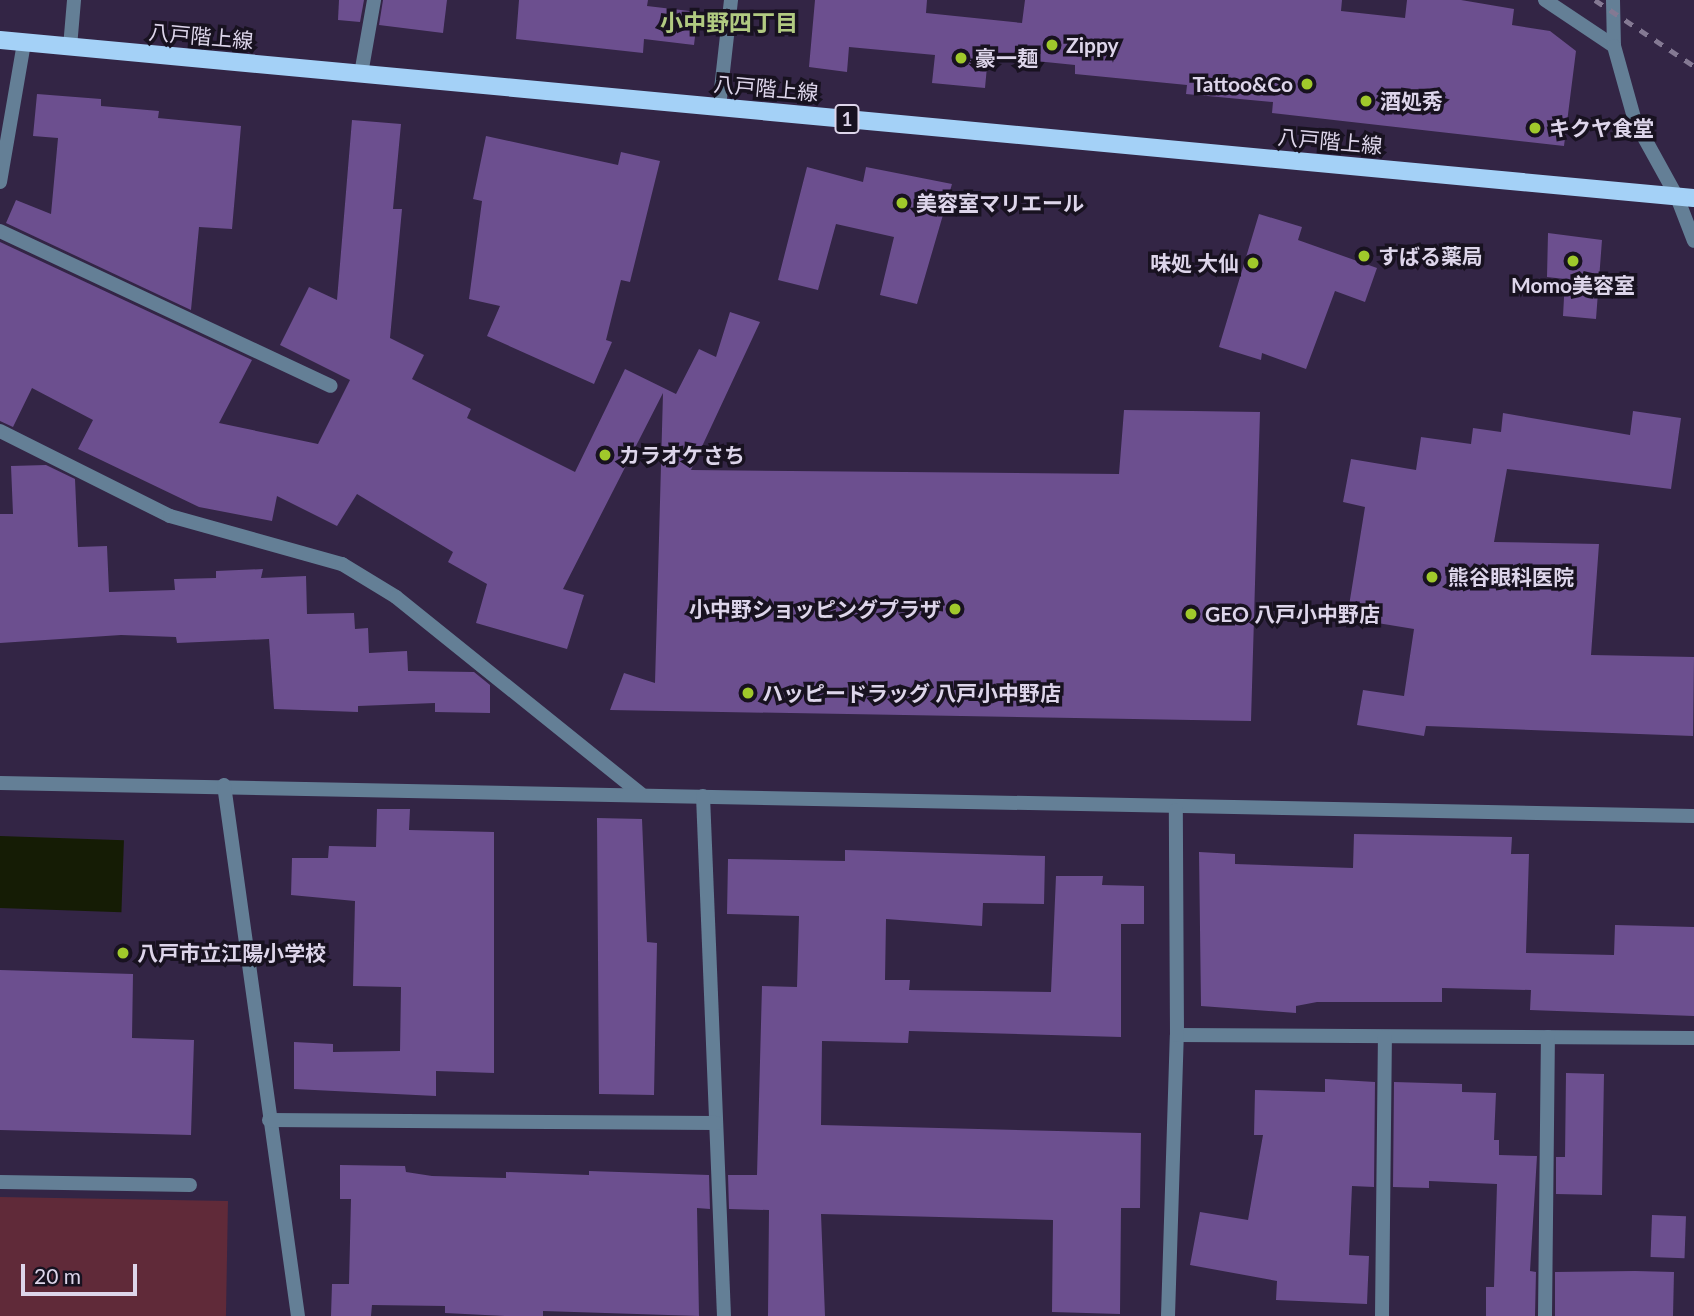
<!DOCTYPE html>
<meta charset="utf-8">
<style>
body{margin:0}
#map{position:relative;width:1694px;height:1316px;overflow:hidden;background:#332545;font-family:Lato,"Noto Sans JP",sans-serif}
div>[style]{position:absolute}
.green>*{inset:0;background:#602a39;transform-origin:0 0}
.water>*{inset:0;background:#151c05;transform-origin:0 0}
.building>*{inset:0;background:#6c4f8f;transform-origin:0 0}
.service>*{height:14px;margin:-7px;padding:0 7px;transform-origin:7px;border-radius:7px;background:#647f96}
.minor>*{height:14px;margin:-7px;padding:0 7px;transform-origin:7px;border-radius:7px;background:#647f96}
.tertiary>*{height:14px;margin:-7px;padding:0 7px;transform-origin:7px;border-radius:7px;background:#647f96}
.primary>*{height:18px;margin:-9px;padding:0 9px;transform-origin:9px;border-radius:9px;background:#a4d1f7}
.rail>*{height:5px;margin-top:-2.5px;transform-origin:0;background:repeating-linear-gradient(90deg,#847993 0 9px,transparent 0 18px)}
.dots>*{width:19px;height:19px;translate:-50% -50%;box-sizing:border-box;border:4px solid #181220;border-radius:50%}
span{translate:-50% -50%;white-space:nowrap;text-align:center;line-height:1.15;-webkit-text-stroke:7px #181220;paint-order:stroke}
.shield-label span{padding:2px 5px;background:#181220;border:2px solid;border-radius:5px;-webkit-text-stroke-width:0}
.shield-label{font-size:19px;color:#ddd5ea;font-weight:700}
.street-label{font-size:21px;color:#ddd5ea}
.poi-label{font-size:21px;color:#ddd5ea;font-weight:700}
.left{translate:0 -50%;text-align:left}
.right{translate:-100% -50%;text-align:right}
.neighbourhood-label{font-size:23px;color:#b1ca81;font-weight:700}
.scale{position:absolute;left:21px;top:1264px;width:116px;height:32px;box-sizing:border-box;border:4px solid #ddd5ea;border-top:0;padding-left:9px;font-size:21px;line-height:24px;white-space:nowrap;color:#ddd5ea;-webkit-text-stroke:5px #181220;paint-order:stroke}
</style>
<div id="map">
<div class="green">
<div style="left:0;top:1197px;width:228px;height:119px;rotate:1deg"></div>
</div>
<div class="water">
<div style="left:0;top:836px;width:124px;height:72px;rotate:2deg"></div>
</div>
<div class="building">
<div style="clip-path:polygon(339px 0,364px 0,360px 22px,338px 20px)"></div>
<div style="clip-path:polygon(383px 0,447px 0,443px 33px,379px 25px)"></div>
<div style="clip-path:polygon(519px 0,648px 0,647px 6px,698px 12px,694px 45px,644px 39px,643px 53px,516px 39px)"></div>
<div style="clip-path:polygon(815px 0,927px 0,926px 13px,1022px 23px,1025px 0,1342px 0,1341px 11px,1405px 18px,1407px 0,1461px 0,1514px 9px,1512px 25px,1550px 31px,1576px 51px,1564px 146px,1272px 113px,1273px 102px,1186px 94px,1187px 85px,1075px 74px,1075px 65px,988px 56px,985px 88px,932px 83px,935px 55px,849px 47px,847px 72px,809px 67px)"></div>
<div style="clip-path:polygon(37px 94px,101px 99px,101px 106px,159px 111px,158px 118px,241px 126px,232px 229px,199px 227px,191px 310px,6px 223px,16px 200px,51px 214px,58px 138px,33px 136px)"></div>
<div style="clip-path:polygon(352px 120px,401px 124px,393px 209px,402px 209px,390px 338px,424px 355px,412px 379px,471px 409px,467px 418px,575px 472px,625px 369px,676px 394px,699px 349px,716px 357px,730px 312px,760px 322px,691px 470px,1119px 474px,1124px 410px,1260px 412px,1251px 721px,610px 710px,624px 673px,655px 683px,663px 393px,563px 589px,584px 595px,567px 649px,476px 623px,487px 584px,448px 562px,453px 552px,357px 494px,337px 526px,277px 496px,272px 521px,199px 507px,78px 449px,93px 420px,32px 388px,13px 427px,0 421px,0 242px,252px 360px,219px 423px,318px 444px,350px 380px,280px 345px,309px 287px,337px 300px)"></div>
<div style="clip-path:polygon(486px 136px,618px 165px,621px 152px,660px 161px,630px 282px,621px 280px,606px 340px,612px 342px,594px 384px,487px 336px,500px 306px,469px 299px,482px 201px,473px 199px)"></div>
<div style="clip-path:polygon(807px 167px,863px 182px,866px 167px,952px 184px,917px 304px,880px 295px,894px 237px,836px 224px,818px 290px,778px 280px)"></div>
<div style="clip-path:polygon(1259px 214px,1302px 227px,1298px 240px,1377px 268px,1365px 302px,1335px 291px,1306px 369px,1262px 353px,1261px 360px,1219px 347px)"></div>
<div style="clip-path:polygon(1548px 233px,1602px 240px,1596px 319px,1563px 316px,1565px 279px,1547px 277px)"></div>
<div style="clip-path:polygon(1633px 411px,1681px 418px,1671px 489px,1507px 469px,1494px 542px,1599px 544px,1591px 655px,1694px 657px,1693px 736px,1426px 726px,1424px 736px,1357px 725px,1363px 690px,1404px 696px,1414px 629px,1347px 618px,1365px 507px,1343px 502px,1351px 459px,1416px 470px,1421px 437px,1471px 444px,1473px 428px,1501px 432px,1503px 413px,1630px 435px)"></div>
<div style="clip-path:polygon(46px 465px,75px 479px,78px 547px,107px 546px,109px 592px,175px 590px,174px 579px,216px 578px,216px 571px,263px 569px,261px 578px,306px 576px,307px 614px,354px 613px,355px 629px,368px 628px,369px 653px,407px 651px,408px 671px,474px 672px,490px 685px,490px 713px,435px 712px,435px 703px,358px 706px,358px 712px,274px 709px,269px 639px,177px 643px,176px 637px,121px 635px,0 643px,0 514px,13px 514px,11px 466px)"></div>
<div style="clip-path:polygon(377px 809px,410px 809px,409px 830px,494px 832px,494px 1073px,436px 1071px,436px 1096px,294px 1089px,294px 1042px,333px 1044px,333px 1052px,400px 1051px,401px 987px,353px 986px,355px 901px,291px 895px,292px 858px,328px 858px,329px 846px,376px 847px)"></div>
<div style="clip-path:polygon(597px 818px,642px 819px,647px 942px,657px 943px,654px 1095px,599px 1094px)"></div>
<div style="clip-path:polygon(1354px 834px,1512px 837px,1511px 854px,1529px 854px,1526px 953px,1614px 955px,1615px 925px,1694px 927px,1694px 1016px,1530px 1010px,1531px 990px,1442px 988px,1442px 1002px,1317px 1002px,1296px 1006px,1296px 1013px,1201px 1006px,1199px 852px,1235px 854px,1235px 864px,1353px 868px)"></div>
<div style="clip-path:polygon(845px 850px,1045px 856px,1044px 904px,983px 903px,982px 926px,886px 919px,885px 980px,910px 980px,909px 990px,1051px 992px,1056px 876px,1103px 876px,1102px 885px,1144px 886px,1144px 924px,1121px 924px,1121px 1037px,909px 1031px,908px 1043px,822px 1041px,821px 1125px,1141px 1133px,1140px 1208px,1121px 1208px,1120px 1314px,1052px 1312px,1053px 1220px,821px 1214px,825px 1316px,768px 1316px,769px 1210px,729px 1209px,728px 1175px,757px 1175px,762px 986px,797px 987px,799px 916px,727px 914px,728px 859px,845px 861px)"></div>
<div style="clip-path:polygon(0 970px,133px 974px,132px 1038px,194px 1040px,191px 1135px,0 1130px)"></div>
<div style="clip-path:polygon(1566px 1073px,1604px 1074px,1602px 1195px,1556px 1194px,1556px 1157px,1565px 1157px)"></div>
<div style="clip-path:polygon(1325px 1079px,1375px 1082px,1374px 1187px,1352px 1186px,1349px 1255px,1369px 1256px,1367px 1304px,1276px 1300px,1277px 1281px,1190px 1265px,1200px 1212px,1248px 1220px,1263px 1135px,1254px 1135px,1255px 1090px,1325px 1092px)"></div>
<div style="clip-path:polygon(1394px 1082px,1462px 1084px,1462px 1092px,1496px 1093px,1494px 1140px,1499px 1140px,1499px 1155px,1537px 1156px,1530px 1271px,1536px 1272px,1535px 1316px,1486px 1316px,1486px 1287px,1494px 1287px,1497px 1184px,1429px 1181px,1429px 1188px,1393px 1187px)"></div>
<div style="clip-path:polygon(340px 1165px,405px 1166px,406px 1172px,432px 1176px,506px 1178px,506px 1172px,589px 1175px,589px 1171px,709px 1175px,710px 1209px,697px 1208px,699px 1316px,543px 1311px,543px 1316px,505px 1316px,445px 1313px,445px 1306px,372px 1305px,371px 1316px,331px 1316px,332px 1284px,349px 1284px,351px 1199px,340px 1199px)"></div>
<div style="left:1652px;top:1215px;width:34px;height:42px;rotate:2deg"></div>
<div style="clip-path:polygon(1635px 1271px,1674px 1272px,1673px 1316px,1555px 1316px,1555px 1272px)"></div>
</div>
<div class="service">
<div style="left:0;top:1182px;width:190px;rotate:0.9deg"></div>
</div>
<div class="minor">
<div style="left:1545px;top:0;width:83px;rotate:33.7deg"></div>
<div style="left:70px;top:47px;width:47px;rotate:-85.1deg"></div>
<div style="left:361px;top:74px;width:75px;rotate:-80deg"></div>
<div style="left:719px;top:107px;width:108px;rotate:-83.6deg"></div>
<div style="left:0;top:182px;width:141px;rotate:-80.2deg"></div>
<div style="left:0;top:231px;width:365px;rotate:25.1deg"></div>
<div style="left:0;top:431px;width:190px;rotate:26.6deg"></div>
<div style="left:170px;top:516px;width:179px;rotate:15.6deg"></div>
<div style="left:342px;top:564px;width:63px;rotate:31.4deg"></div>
<div style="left:396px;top:597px;width:314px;rotate:38.8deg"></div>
<div style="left:0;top:783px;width:1694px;rotate:1.12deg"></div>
<div style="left:224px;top:785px;width:536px;rotate:82.07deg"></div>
<div style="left:703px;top:796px;width:520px;rotate:87.69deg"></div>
<div style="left:1177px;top:1035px;width:517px;rotate:0.33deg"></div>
<div style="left:269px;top:1120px;width:447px;rotate:0.4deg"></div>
<div style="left:1168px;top:1316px;width:281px;rotate:-88.2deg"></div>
<div style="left:1177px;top:1035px;width:225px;rotate:-90.3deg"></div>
<div style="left:1382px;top:1316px;width:279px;rotate:-89.4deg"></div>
<div style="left:1545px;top:1316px;width:279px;rotate:-89.4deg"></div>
</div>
<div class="tertiary">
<div style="left:1613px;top:0;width:46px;rotate:88.8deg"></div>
<div style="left:1614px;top:46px;width:78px;rotate:74.4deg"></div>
<div style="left:1635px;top:121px;width:87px;rotate:61.1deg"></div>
<div style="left:1677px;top:197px;width:47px;rotate:68.9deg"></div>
</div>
<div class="primary">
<div style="left:0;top:40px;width:1701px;rotate:5.33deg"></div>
</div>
<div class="rail">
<div style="left:1595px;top:0;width:119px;rotate:33.7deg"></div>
</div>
<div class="dots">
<div style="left:1052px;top:45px;background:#a0c92b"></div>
<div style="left:961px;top:58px;background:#a0c92b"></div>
<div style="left:1307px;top:84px;background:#a0c92b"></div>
<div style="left:1366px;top:101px;background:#a0c92b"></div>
<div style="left:1535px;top:128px;background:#a0c92b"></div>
<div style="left:902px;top:203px;background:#a0c92b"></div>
<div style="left:1364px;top:256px;background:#a0c92b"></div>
<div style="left:1573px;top:261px;background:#a0c92b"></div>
<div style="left:1253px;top:263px;background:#a0c92b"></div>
<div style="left:605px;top:455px;background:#a0c92b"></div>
<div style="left:1432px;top:577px;background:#a0c92b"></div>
<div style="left:955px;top:609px;background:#a0c92b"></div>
<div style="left:1191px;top:614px;background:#a0c92b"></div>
<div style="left:748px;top:693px;background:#a0c92b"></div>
<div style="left:123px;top:953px;background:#a0c92b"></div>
</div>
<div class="shield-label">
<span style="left:847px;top:119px">1</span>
</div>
<div class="street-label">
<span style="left:201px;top:36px;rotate:5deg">八戸階上線</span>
<span style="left:766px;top:88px;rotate:5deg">八戸階上線</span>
<span style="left:1330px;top:141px;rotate:5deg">八戸階上線</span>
</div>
<div class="poi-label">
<span class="left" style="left:1066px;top:45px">Zippy</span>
<span class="left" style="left:975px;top:58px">豪一麺</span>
<span class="right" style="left:1293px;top:84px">Tattoo&amp;Co</span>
<span class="left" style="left:1380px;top:101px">酒処秀</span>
<span class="left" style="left:1549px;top:128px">キクヤ食堂</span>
<span class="left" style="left:916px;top:203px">美容室マリエール</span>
<span class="left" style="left:1378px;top:256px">すばる薬局</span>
<span class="right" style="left:1239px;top:263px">味処 大仙</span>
<span style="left:1573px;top:285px">Momo美容室</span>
<span class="left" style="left:619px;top:455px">カラオケさち</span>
<span class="left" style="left:1448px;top:577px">熊谷眼科医院</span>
<span class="right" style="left:941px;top:609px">小中野ショッピングプラザ</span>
<span class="left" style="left:1205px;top:614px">GEO 八戸小中野店</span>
<span class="left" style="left:762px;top:693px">ハッピードラッグ 八戸小中野店</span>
<span class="left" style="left:137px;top:953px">八戸市立江陽小学校</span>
</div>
<div class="neighbourhood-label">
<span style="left:729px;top:22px">小中野四丁目</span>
</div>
<div class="scale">20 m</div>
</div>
